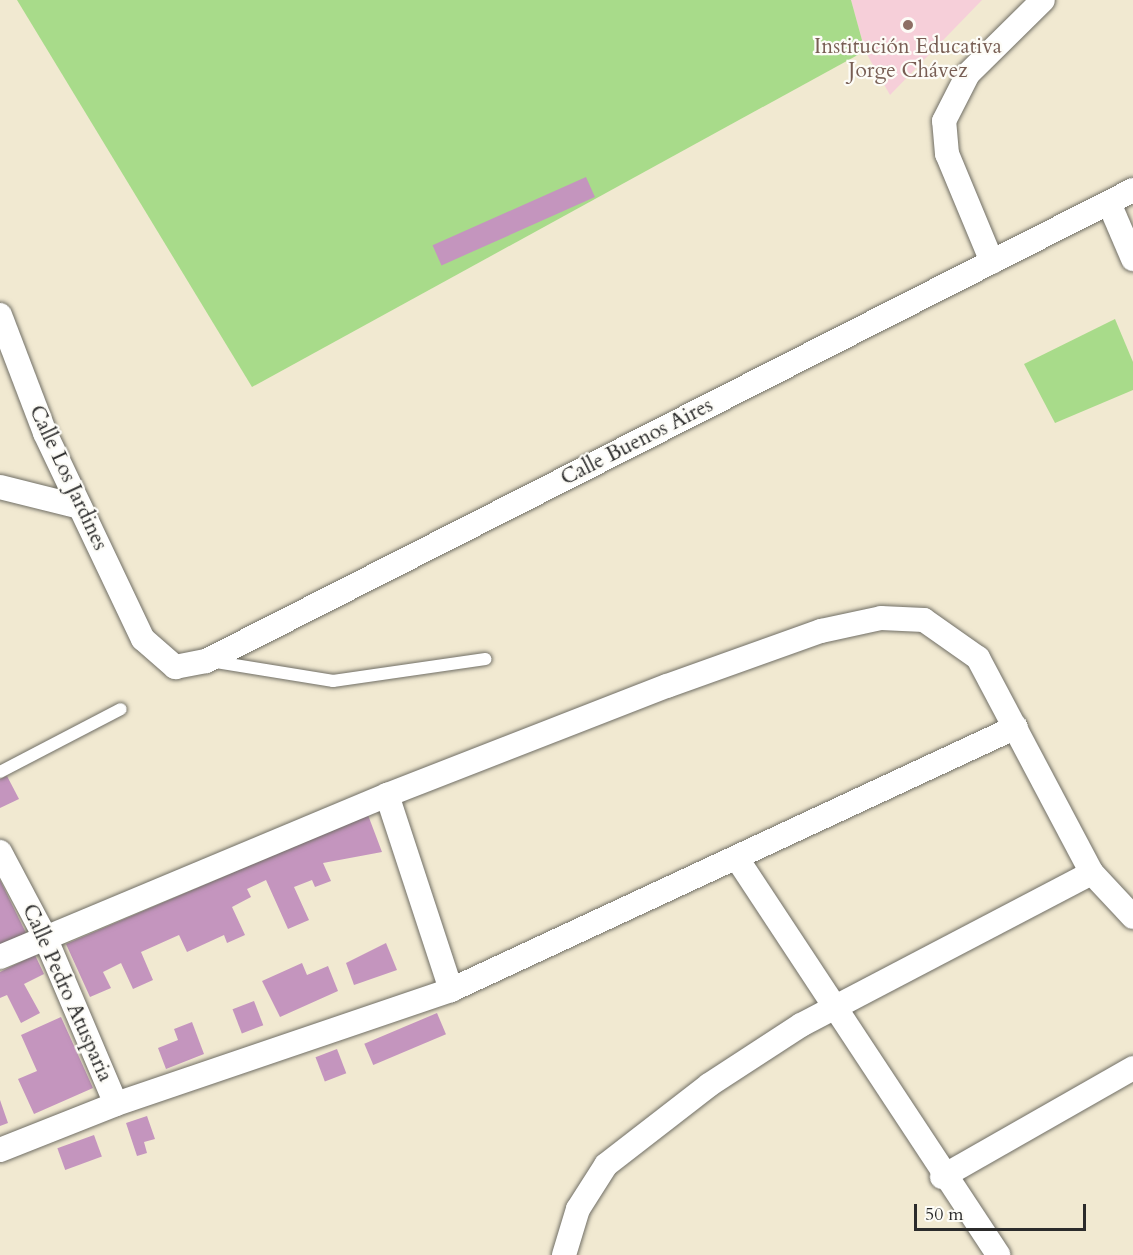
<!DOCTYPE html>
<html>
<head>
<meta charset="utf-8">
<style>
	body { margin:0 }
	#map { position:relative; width:1133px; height:1255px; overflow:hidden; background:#f1e9d1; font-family:Cardo,serif }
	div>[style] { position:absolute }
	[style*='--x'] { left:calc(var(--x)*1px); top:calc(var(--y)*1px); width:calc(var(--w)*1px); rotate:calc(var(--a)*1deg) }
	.built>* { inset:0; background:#f6cfd9 }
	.green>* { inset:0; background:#a8db8a }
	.building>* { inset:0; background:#c495be; transform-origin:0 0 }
	.roads { filter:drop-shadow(0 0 2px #706e65) drop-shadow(0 0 2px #706e65) }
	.service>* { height:12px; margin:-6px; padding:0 6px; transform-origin:6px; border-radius:6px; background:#fff }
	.minor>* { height:24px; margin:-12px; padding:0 12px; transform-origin:12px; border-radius:12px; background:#fff }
	.dots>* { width:16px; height:16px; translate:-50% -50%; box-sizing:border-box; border:3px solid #fdfcf7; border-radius:50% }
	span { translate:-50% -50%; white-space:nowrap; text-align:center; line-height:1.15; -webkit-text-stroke:4.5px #fdfcf7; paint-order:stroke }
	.education-label { font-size:21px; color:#785e54 }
	.street-label { font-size:21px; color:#2b2b2b }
	.scale { position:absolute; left:914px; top:1204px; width:172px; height:27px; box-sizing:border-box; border:3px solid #2b2b2b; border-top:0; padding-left:8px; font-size:18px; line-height:21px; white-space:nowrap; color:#2b2b2b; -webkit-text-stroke:4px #fdfcf7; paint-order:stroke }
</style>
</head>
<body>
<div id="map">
	<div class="built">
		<i style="clip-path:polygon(851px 0,982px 0,890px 95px,865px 51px)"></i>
	</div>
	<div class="green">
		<i style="clip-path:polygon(17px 0,851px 0,865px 51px,252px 387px)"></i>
		<i style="clip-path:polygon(1115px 319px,1133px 362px,1133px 390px,1055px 423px,1024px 364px)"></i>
	</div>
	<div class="building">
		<i style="left:586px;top:177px;width:22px;height:168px;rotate:66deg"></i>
		<i style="clip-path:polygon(7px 776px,19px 799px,0 808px,0 779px)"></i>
		<i style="clip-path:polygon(368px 815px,382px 852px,323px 863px,331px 881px,315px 887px,312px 880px,294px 887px,309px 920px,288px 929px,266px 880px,247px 889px,251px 897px,232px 907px,245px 935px,227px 943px,224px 935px,187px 952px,179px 935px,141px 952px,153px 980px,133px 989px,121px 963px,103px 972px,111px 988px,90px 997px,66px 944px)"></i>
		<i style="clip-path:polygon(0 880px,26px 933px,0 945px)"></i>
		<i style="clip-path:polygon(386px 943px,397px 970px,354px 985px,346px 963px)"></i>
		<i style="clip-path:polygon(35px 955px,44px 974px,24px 984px,40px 1013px,21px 1023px,7px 995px,0 998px,0 972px)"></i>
		<i style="clip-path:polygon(302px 963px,307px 975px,328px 966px,338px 991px,280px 1017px,262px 981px)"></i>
		<i style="left:254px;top:1001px;width:26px;height:23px;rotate:69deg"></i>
		<i style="left:437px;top:1013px;width:23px;height:79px;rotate:67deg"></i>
		<i style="clip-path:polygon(61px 1017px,93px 1088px,34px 1114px,18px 1079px,37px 1071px,21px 1035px)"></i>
		<i style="clip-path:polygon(192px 1022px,204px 1054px,166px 1069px,158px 1048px,178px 1040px,174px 1029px)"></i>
		<i style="left:337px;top:1049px;width:26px;height:23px;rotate:69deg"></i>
		<i style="clip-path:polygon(0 1100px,8px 1123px,0 1126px)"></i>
		<i style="clip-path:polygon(147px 1116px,155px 1139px,144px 1142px,147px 1153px,137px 1156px,126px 1123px)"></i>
		<i style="left:94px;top:1135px;width:23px;height:39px;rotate:70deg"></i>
	</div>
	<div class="roads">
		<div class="service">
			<i style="--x:210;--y:661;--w:125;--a:9.2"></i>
			<i style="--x:333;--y:681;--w:154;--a:-8.2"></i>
			<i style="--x:0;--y:772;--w:136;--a:-27.5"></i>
		</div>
		<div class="minor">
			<i style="--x:1109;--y:203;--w:61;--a:66.8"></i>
			<i style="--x:992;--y:262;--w:117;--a:-112.6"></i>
			<i style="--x:947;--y:154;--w:33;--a:-95"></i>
			<i style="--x:944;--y:121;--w:53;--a:-62.9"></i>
			<i style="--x:968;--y:74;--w:105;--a:-44.6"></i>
			<i style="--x:0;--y:315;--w:126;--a:69.1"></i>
			<i style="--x:45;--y:433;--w:228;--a:64.6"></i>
			<i style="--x:143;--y:639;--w:43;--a:41.2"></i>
			<i style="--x:175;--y:667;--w:32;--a:-11"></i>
			<i style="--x:206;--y:661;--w:1040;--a:-26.93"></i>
			<i style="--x:0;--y:487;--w:82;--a:14"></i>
			<i style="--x:387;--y:795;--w:205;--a:71.8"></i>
			<i style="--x:0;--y:852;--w:96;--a:62.1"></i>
			<i style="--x:45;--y:937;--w:181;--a:67"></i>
			<i style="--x:738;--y:860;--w:473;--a:56.6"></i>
			<i style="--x:0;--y:957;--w:420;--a:-22.7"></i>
			<i style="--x:387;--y:795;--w:300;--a:-21.3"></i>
			<i style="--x:667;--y:686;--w:164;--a:-19.7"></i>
			<i style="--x:821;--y:631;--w:61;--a:-12.2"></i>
			<i style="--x:881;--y:618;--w:43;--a:2.7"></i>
			<i style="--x:924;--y:620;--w:66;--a:35.1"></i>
			<i style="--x:978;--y:658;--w:243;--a:62.1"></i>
			<i style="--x:1092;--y:873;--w:60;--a:47"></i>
			<i style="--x:0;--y:1150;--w:125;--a:-21.6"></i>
			<i style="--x:116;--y:1104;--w:354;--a:-18.8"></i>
			<i style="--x:451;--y:990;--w:623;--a:-24.96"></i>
			<i style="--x:942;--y:1177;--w:220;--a:-29.7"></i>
			<i style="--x:564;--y:1255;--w:48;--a:-73.1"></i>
			<i style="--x:578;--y:1209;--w:52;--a:-57.5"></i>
			<i style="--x:606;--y:1165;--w:130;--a:-37.8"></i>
			<i style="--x:709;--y:1085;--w:110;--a:-33.1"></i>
			<i style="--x:801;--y:1025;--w:328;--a:-27.6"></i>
		</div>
	</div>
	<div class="dots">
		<i style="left:908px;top:25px;background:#8d6e63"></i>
	</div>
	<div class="education-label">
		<span style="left:908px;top:59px">Institución Educativa<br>Jorge Chávez</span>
	</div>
	<div class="street-label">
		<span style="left:637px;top:442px;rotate:-27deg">Calle Buenos Aires</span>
		<span style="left:68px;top:478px;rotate:65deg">Calle Los Jardines</span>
		<span style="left:67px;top:993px;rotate:66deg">Calle Pedro Atusparia</span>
	</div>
	<div class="scale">50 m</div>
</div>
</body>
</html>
